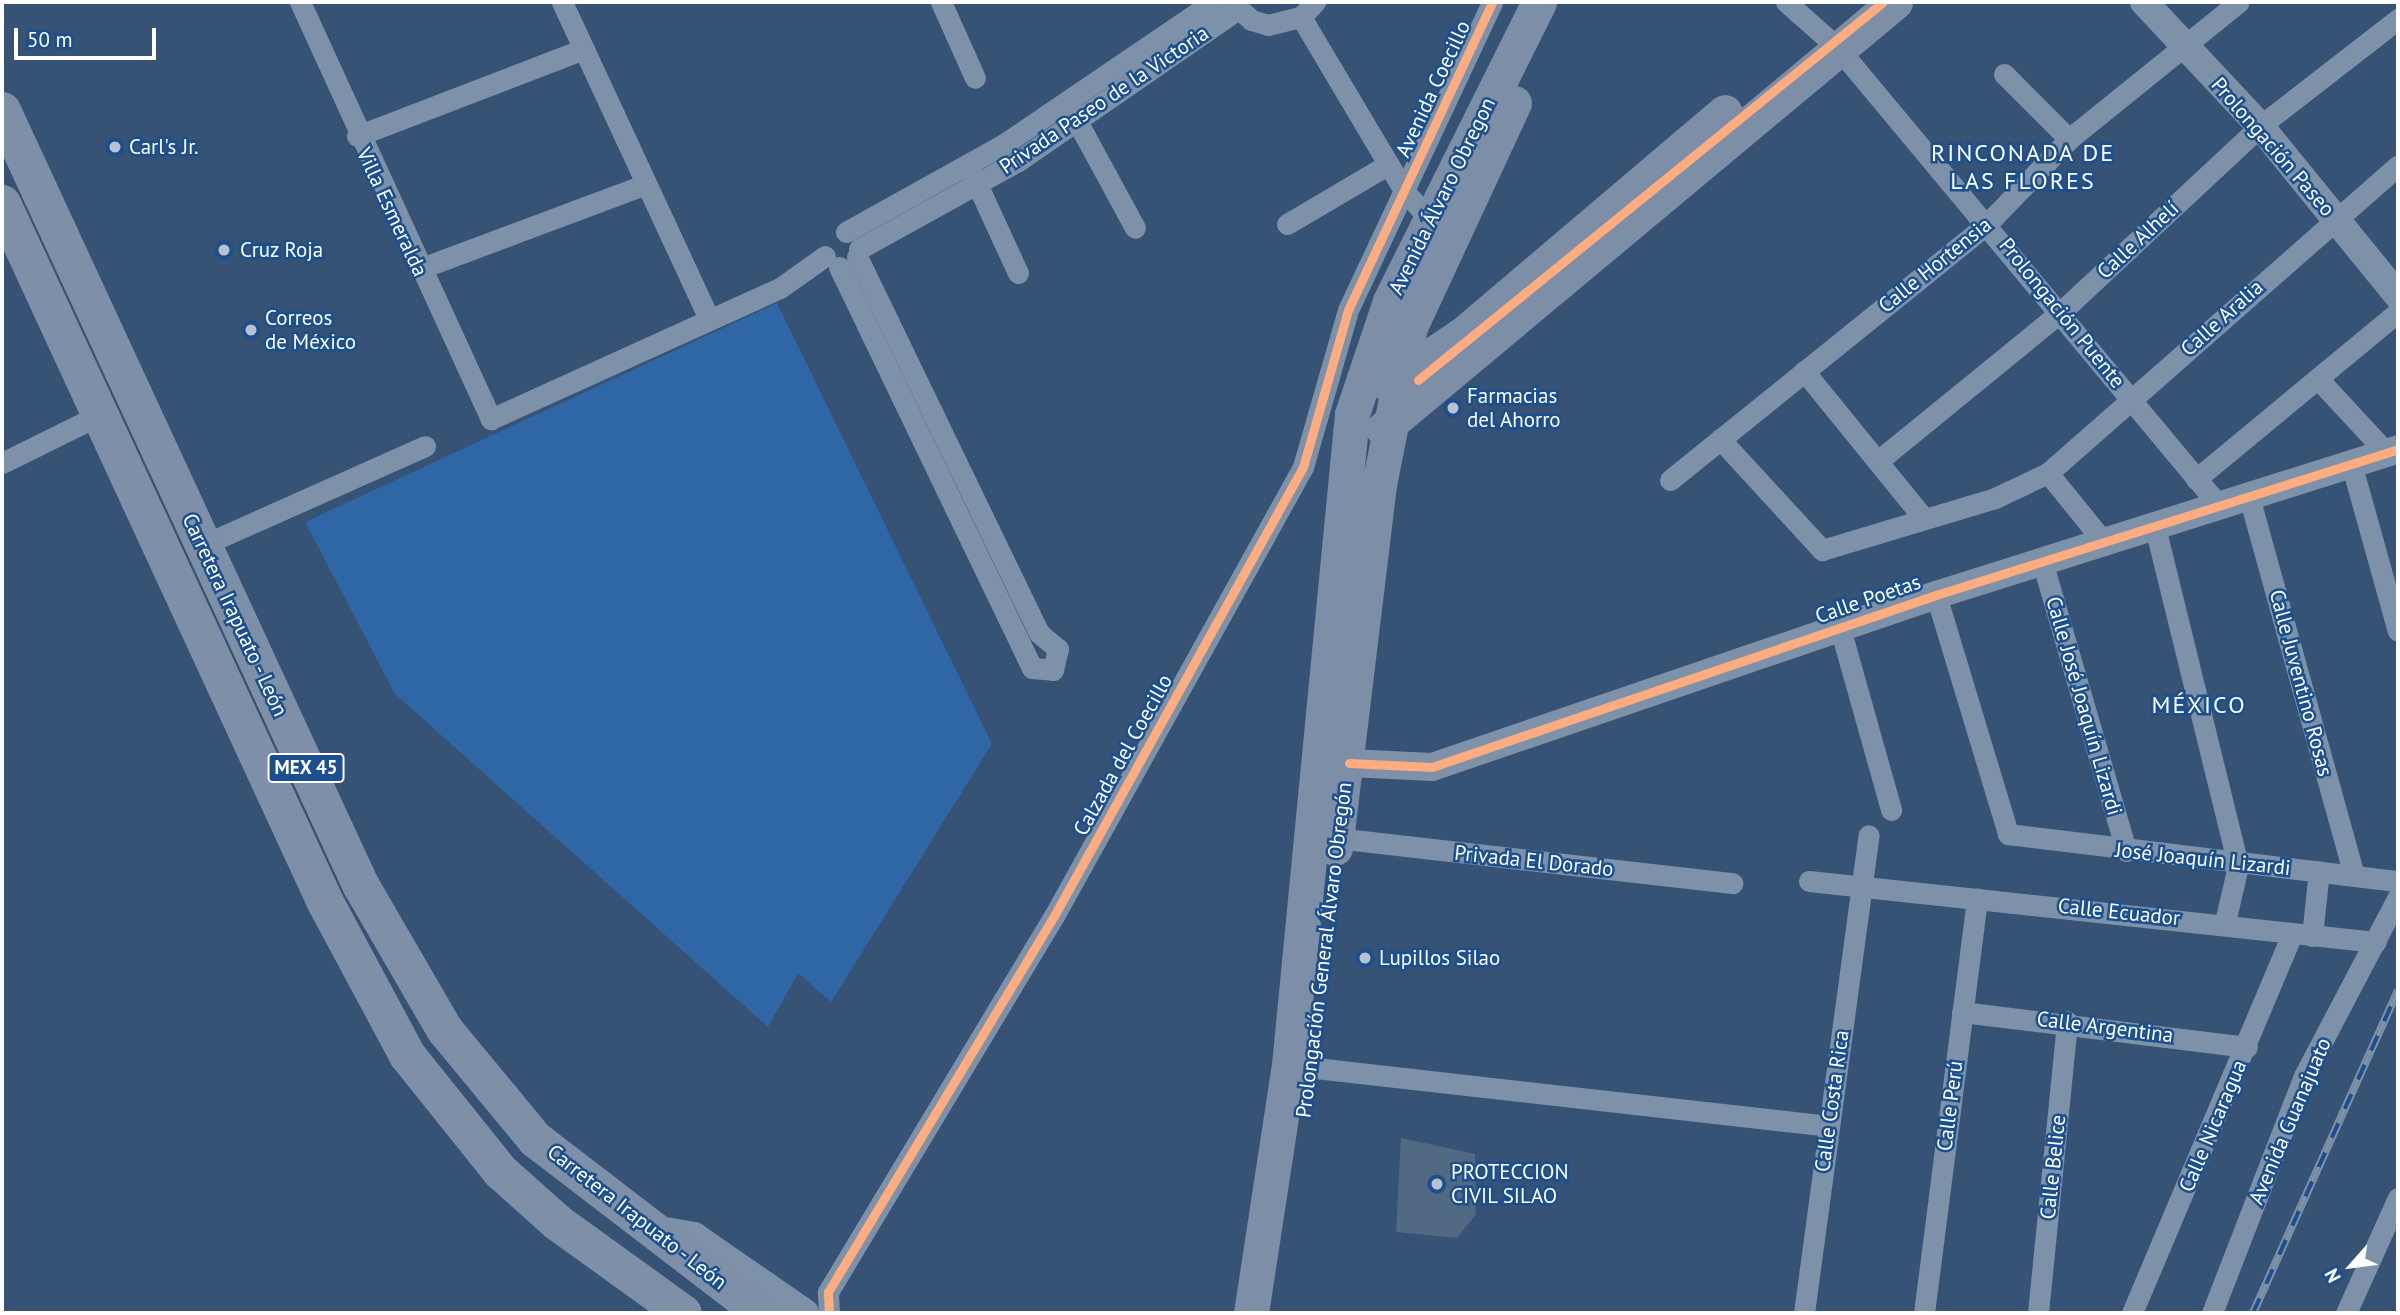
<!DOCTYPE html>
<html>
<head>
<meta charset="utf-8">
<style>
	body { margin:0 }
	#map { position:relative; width:2400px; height:1315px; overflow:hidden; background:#365274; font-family:"PT Sans",sans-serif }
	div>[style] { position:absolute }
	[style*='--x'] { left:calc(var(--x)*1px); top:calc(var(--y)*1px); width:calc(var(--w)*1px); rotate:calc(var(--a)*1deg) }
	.green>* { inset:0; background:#2f66a5 }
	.building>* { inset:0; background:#526984 }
	.minor>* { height:21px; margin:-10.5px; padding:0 10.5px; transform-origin:10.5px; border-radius:10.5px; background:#7d92a8 }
	.tertiary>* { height:28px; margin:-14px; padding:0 14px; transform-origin:14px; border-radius:14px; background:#7d92a8 }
	.primary>* { height:35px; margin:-17.5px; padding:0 17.5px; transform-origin:17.5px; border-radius:17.5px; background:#7d8ea7 }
	.trunk>* { height:37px; margin:-18.5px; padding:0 18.5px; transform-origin:18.5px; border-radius:18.5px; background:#7e90a7 }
	.rail>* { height:8px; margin-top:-4px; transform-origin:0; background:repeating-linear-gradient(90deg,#1b4f8f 0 16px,#7e92a7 0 32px); box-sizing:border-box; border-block:2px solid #7e92a7 }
	.cycleway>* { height:9px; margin:-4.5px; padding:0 4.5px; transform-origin:4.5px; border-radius:4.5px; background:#ffac80 }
	.dots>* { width:19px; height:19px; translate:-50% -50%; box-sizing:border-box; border:4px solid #1b4f8f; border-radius:50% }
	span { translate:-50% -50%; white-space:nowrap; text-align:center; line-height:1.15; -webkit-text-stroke:5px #1b4f8f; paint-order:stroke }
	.shield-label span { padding:2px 5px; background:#1b4f8f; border:2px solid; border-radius:5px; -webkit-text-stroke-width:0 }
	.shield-label { font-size:19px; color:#fff; font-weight:700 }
	.street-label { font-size:21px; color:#fff }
	.poi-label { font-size:21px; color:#fff }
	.left { translate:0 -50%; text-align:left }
	.quarter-label { font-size:24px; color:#fff; letter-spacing:2px }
	.frame { position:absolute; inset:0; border:4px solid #fff; pointer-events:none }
	.north { position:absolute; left:2316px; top:1231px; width:70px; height:70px; -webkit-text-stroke:5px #1b4f8f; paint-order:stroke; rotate:242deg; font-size:19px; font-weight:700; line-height:28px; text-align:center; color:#fff }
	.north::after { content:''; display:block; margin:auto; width:24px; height:32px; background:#fff; clip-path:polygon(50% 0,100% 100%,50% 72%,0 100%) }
	.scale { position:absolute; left:14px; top:28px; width:142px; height:32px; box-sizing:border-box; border:4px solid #fff; border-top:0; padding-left:9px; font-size:21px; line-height:24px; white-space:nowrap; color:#fff; -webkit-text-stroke:5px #1b4f8f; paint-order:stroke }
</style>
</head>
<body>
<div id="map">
	<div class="green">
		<i style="clip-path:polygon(777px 303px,992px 744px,831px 1002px,798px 973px,768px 1027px,395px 694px,305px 522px)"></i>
	</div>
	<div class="building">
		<i style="clip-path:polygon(1401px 1138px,1475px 1154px,1476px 1214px,1457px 1238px,1396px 1232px)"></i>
	</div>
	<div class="minor">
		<i style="--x:300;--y:2;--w:459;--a:65.4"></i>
		<i style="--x:491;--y:419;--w:317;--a:-24.4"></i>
		<i style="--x:780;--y:288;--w:55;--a:-35.4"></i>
		<i style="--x:562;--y:2;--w:349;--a:65.1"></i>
		<i style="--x:941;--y:2;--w:83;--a:65.9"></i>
		<i style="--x:1232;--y:2;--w:26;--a:43"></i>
		<i style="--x:1251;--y:20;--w:18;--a:16"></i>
		<i style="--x:1268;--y:25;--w:34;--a:-14"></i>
		<i style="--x:1301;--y:17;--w:21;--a:-47"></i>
		<i style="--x:1786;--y:2;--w:69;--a:41.5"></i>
		<i style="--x:1838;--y:48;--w:592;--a:50.21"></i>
		<i style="--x:1301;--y:17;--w:204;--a:59.3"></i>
		<i style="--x:1405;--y:192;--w:46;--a:47.6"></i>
		<i style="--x:2004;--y:74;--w:92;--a:45"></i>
		<i style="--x:1071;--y:110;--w:134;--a:61.5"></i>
		<i style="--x:357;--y:136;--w:243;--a:-21"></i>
		<i style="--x:972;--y:173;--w:110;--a:65.3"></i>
		<i style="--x:1287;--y:224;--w:118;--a:-30.5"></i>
		<i style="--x:846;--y:232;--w:181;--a:-29.1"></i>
		<i style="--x:1004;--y:144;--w:253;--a:-34.2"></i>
		<i style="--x:859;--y:249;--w:182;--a:-29"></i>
		<i style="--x:1018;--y:161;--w:266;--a:-34.6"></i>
		<i style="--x:839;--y:267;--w:445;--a:64.3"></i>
		<i style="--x:1032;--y:668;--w:21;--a:5"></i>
		<i style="--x:1053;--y:670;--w:22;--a:-77"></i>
		<i style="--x:1058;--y:649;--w:25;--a:-140"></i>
		<i style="--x:1039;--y:633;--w:418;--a:-115.8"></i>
		<i style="--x:419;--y:269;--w:242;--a:-20.5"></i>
		<i style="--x:1804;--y:371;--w:187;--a:50.9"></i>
		<i style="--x:2320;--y:381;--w:97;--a:47.1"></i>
		<i style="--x:1720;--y:439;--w:151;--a:47.4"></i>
		<i style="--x:1822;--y:550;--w:181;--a:-16.7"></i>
		<i style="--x:1995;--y:498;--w:59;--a:-25.3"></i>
		<i style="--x:2048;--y:473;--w:466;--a:-41.3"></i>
		<i style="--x:1878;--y:461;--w:239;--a:-39.2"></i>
		<i style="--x:2063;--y:310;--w:270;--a:-43"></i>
		<i style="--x:2260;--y:126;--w:175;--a:-37.8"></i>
		<i style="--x:2;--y:463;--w:106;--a:-26.3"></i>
		<i style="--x:2351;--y:463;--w:174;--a:74.4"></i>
		<i style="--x:2048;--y:473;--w:87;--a:51"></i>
		<i style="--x:2196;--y:479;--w:262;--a:-39.6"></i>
		<i style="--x:1670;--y:480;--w:409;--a:-38.9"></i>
		<i style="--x:1988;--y:223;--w:117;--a:-46"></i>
		<i style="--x:2069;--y:139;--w:218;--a:-38.9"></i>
		<i style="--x:2248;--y:493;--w:393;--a:74.5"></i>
		<i style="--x:2154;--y:523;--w:353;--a:76.2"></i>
		<i style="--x:2238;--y:866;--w:57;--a:103.1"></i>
		<i style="--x:203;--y:545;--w:243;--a:-24"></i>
		<i style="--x:2042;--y:561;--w:302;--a:73.8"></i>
		<i style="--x:1936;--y:595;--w:250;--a:73.2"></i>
		<i style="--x:2008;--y:834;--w:393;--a:6.9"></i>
		<i style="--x:1840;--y:628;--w:189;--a:74.3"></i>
		<i style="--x:1336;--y:838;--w:399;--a:6.5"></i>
		<i style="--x:1809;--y:881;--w:570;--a:6.14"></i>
		<i style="--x:2312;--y:936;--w:65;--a:-83.9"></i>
		<i style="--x:1962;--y:1012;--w:287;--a:7"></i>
		<i style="--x:1289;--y:1065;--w:543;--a:6.44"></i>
		<i style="--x:829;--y:1313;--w:21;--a:-93"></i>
		<i style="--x:828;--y:1292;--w:439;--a:-59"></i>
		<i style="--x:1054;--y:916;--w:513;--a:-60.99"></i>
		<i style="--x:1303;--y:467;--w:163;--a:-74"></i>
		<i style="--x:1348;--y:310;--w:340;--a:-64.9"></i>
		<i style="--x:1804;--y:1313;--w:482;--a:-82.3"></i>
		<i style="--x:1924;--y:1313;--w:418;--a:-82.7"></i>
		<i style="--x:2038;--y:1313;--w:293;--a:-84.3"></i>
		<i style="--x:2132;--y:1313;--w:409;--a:-67.1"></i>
		<i style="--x:2212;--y:1313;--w:254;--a:-68.8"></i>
		<i style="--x:2304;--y:1076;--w:202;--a:-62.3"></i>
		<i style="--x:2346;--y:1313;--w:126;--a:-65.7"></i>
	</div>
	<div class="tertiary">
		<i style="--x:2144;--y:2;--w:170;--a:46.9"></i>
		<i style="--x:2260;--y:126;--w:219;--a:50.9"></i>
		<i style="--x:1349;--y:763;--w:83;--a:2.8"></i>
		<i style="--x:1432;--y:767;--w:533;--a:-18.84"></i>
		<i style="--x:1936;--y:595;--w:485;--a:-17.5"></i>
		<i style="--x:654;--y:1229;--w:41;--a:9.9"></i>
		<i style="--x:694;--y:1236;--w:135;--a:34.7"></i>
	</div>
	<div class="primary">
		<i style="--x:1388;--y:384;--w:90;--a:-33.7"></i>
		<i style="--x:1463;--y:334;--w:343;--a:-40.3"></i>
		<i style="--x:1383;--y:429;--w:667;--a:-39.83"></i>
		<i style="--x:1335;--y:848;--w:366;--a:-83.1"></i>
		<i style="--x:1379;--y:485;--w:161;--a:-78.9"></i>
		<i style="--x:1410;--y:327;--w:247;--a:-65.1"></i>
		<i style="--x:1251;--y:1313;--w:251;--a:-81.3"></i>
		<i style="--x:1289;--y:1065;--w:654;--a:-84.47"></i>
		<i style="--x:1352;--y:414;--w:119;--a:-71.4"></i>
		<i style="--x:1390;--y:301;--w:334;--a:-63.5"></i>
	</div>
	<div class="trunk">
		<i style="--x:2;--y:110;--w:853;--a:65.18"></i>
		<i style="--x:360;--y:884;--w:168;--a:59.9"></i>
		<i style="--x:444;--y:1029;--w:143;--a:50.4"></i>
		<i style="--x:535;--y:1139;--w:286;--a:37.5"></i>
		<i style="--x:2;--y:203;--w:770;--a:65.2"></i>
		<i style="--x:325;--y:902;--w:174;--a:61.8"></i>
		<i style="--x:407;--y:1055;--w:149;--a:51.3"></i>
		<i style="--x:500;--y:1171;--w:76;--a:41.8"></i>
		<i style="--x:557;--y:1222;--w:155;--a:35.8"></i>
	</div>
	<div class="rail">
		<i style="--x:2253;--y:1313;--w:354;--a:-65.8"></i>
	</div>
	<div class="cycleway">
		<i style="--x:1418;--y:380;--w:599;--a:-39.11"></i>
		<i style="--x:1349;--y:763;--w:83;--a:2.8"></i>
		<i style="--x:1432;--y:767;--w:533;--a:-18.84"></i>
		<i style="--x:1936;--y:595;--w:485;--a:-17.5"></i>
		<i style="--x:829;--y:1313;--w:21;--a:-93"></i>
		<i style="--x:828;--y:1292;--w:439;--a:-59"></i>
		<i style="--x:1054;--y:916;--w:513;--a:-60.99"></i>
		<i style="--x:1303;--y:467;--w:163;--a:-74"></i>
		<i style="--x:1348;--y:310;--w:340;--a:-64.9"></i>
	</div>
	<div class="dots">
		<i style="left:115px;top:147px;background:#b9c2ce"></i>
		<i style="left:224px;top:250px;background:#b9c2ce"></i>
		<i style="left:251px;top:330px;background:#b9c2ce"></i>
		<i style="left:1453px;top:408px;background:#b9c2ce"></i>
		<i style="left:1365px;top:958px;background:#b9c2ce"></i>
		<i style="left:1437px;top:1184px;background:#b9c2ce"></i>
	</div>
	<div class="shield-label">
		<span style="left:306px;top:768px">MEX 45</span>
	</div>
	<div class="street-label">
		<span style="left:1433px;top:89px;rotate:-65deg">Avenida Coecillo</span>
		<span style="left:1104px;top:100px;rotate:-34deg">Privada Paseo de la Victoria</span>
		<span style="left:2273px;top:147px;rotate:49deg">Prolongación Paseo</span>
		<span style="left:1442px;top:196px;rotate:-64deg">Avenida Álvaro Obregon</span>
		<span style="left:392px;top:212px;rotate:65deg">Villa Esmeralda</span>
		<span style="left:2138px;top:240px;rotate:-43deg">Calle Alhelí</span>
		<span style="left:1935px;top:265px;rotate:-39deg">Calle Hortensia</span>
		<span style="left:2062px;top:313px;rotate:51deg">Prolongación Puente</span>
		<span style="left:2222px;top:318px;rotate:-42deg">Calle Aralia</span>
		<span style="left:1868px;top:599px;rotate:-19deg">Calle Poetas</span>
		<span style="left:235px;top:615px;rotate:65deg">Carretera Irapuato - León</span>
		<span style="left:2301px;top:683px;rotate:75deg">Calle Juventino Rosas</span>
		<span style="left:2084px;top:706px;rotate:74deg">Calle José Joaquín Lizardi</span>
		<span style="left:1123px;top:755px;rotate:-61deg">Calzada del Coecillo</span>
		<span style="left:2203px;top:859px;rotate:6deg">José Joaquín Lizardi</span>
		<span style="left:1534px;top:861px;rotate:6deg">Privada El Dorado</span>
		<span style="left:2119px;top:912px;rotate:6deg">Calle Ecuador</span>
		<span style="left:1324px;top:950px;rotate:-83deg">Prolongación General Álvaro Obregón</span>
		<span style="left:2105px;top:1027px;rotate:7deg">Calle Argentina</span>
		<span style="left:1832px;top:1101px;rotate:-82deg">Calle Costa Rica</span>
		<span style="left:1950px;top:1106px;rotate:-83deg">Calle Perú</span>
		<span style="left:2290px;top:1121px;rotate:-67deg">Avenida Guanajuato</span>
		<span style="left:2213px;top:1126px;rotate:-67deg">Calle Nicaragua</span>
		<span style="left:2053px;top:1167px;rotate:-84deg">Calle Belice</span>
		<span style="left:637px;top:1217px;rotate:38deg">Carretera Irapuato - León</span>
	</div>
	<div class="poi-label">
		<span class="left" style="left:129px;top:147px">Carl's Jr.</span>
		<span class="left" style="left:240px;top:250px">Cruz Roja</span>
		<span class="left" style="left:265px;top:330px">Correos<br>de México</span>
		<span class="left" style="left:1467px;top:408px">Farmacias<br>del Ahorro</span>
		<span class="left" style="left:1379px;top:958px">Lupillos Silao</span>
		<span class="left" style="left:1451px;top:1184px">PROTECCION<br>CIVIL SILAO</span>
	</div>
	<div class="quarter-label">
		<span style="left:2023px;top:167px">RINCONADA DE<br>LAS FLORES</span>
		<span style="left:2199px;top:705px">MÉXICO</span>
	</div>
	<div class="frame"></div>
	<div class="north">N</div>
	<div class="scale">50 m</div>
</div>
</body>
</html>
